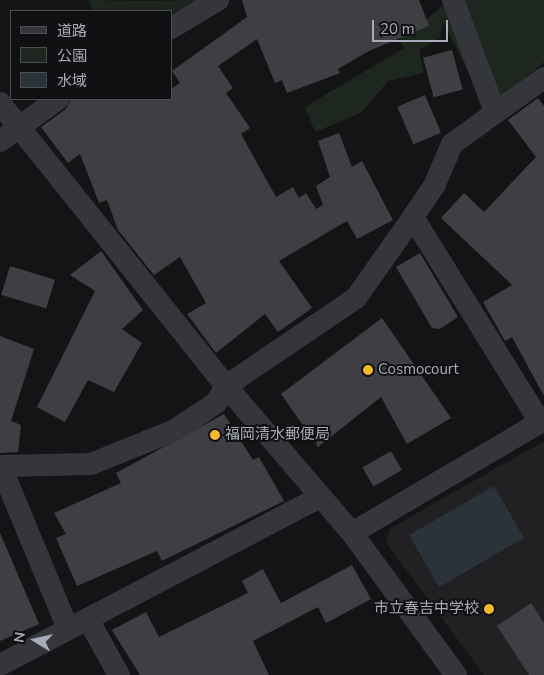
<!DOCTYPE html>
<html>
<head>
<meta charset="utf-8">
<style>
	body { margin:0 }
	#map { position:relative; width:544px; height:675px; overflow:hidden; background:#141416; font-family:"Nunito Sans","Noto Sans JP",sans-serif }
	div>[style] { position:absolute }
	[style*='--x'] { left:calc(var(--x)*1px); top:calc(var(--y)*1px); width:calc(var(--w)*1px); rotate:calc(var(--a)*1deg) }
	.built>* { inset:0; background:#212023 }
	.green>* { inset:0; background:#1e2620 }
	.water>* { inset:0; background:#2a333a; transform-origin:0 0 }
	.building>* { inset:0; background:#3f3f43; transform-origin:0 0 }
	.street>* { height:22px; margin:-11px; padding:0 11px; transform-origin:11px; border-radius:11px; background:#35363b }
	.dots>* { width:14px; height:14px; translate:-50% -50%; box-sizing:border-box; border:2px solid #100f11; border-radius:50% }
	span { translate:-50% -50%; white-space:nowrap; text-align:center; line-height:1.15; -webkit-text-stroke:4px #100f11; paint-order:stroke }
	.poi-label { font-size:15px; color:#a6abb7 }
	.left { translate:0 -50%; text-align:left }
	.right { translate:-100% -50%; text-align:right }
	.legend { position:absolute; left:10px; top:10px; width:162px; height:90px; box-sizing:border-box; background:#100f11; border:1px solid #4c4d53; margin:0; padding:6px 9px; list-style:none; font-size:15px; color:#a6abb7 }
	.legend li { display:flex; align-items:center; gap:10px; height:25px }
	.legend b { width:25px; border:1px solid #4c4d53 }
	.north { position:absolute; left:10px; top:615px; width:50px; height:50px; -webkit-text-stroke:4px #100f11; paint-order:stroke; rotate:280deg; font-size:14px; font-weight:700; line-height:20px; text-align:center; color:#a6abb7 }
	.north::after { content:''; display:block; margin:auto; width:18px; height:22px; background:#a6abb7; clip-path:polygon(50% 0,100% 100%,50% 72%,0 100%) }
	.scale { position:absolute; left:372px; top:20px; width:76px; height:22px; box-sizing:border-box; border:2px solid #a6abb7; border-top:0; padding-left:6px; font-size:15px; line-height:18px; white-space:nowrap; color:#a6abb7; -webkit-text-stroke:4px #100f11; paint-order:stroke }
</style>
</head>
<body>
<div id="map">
	<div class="built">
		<i style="clip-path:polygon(544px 441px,544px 675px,484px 675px,386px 543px,389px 529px)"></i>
	</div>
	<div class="green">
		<i style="clip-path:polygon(88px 0,147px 1px,197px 0,171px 14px,94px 11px)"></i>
		<i style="clip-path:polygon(450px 0,544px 0,544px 62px,492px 105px,469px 74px,443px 22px,440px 38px,419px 50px,424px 73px,388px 81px,361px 113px,315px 132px,305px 107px,404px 48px,394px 26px,414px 29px)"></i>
	</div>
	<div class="water">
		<i style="left:494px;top:486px;width:60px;height:98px;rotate:60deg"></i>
	</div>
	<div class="building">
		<i style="clip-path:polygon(242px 0,419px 0,429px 26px,369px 51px,338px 69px,340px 73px,287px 93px,282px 80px,275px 83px,257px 39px,218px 66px,233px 88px,226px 93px,250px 128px,241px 134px,276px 197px,293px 187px,299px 198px,306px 193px,316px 209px,323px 205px,316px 186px,330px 177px,318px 141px,339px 133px,352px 167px,362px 161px,393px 220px,357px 239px,347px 221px,279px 261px,312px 308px,278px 332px,265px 314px,216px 353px,187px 314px,206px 303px,180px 257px,154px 275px,118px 230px,107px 200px,99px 203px,80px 154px,68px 163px,41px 127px,66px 109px,71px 99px,171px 99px,171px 89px,180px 83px,172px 71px,247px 17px)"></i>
		<i style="left:452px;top:50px;width:41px;height:30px;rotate:75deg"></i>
		<i style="left:425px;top:95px;width:41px;height:30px;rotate:67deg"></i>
		<i style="clip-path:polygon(538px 98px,544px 106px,544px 396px,512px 337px,505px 341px,483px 302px,512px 285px,441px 218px,464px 193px,484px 212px,536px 157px,508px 120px)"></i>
		<i style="clip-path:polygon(101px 251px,143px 310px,122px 329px,142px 343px,114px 392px,88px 380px,65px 422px,37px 407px,95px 291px,70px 275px)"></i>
		<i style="clip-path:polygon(420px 253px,458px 317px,440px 329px,432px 328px,396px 267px)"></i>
		<i style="left:10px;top:266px;width:47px;height:30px;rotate:17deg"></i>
		<i style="clip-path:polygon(382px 318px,451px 418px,407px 444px,381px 397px,318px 447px,281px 394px)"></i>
		<i style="clip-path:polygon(0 336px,34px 349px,11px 421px,21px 425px,18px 452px,0 453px)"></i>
		<i style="clip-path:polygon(224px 414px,253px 460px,259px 457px,284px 501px,162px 561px,157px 551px,77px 586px,56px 538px,66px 534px,54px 513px,121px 483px,116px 473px)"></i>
		<i style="left:391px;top:451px;width:22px;height:33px;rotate:60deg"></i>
		<i style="clip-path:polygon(0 533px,39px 624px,0 641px)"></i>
		<i style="clip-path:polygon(352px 565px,371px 599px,326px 623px,318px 607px,253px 641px,269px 675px,140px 675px,112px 630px,146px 612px,159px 637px,248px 593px,242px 581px,263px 569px,281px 603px)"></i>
		<i style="clip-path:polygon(531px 603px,544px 623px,544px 675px,529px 675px,497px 626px)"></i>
	</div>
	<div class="street">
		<i style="--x:453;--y:0;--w:120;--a:69.4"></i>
		<i style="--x:171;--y:28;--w:55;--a:-30.8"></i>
		<i style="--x:0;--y:103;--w:362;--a:51.4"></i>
		<i style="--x:226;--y:386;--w:194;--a:49.4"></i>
		<i style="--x:352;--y:533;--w:176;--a:53.8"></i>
		<i style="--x:0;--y:141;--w:72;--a:-35.9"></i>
		<i style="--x:540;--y:422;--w:241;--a:-121.8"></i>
		<i style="--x:413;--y:217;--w:40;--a:-56"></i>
		<i style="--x:435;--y:184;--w:43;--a:-67"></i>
		<i style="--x:452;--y:144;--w:113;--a:-35.7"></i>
		<i style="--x:0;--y:466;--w:91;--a:-1.3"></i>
		<i style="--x:91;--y:464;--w:91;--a:-22"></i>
		<i style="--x:175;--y:430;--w:49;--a:-33.4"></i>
		<i style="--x:216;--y:403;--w:20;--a:-60"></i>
		<i style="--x:226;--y:386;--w:157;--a:-34.1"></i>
		<i style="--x:356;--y:298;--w:99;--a:-54.9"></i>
		<i style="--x:1;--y:467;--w:175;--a:67.5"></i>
		<i style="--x:352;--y:533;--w:223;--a:-30.5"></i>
		<i style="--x:88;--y:619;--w:64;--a:61"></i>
		<i style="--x:0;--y:665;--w:359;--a:-27.7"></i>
	</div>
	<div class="dots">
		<i style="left:368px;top:370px;background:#f5b92e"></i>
		<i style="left:215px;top:435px;background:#f5b92e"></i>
		<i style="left:489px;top:609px;background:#f5b92e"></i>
	</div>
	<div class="poi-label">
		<span class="left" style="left:378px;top:370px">Cosmocourt</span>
		<span class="left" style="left:225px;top:435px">福岡清水郵便局</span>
		<span class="right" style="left:479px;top:609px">市立春吉中学校</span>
	</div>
	<ul class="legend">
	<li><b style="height:6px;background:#35363b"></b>道路</li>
	<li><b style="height:14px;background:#1e2620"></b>公園</li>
	<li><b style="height:14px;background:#2a333a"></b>水域</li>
	</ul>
	<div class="north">N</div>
	<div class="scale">20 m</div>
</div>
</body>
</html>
